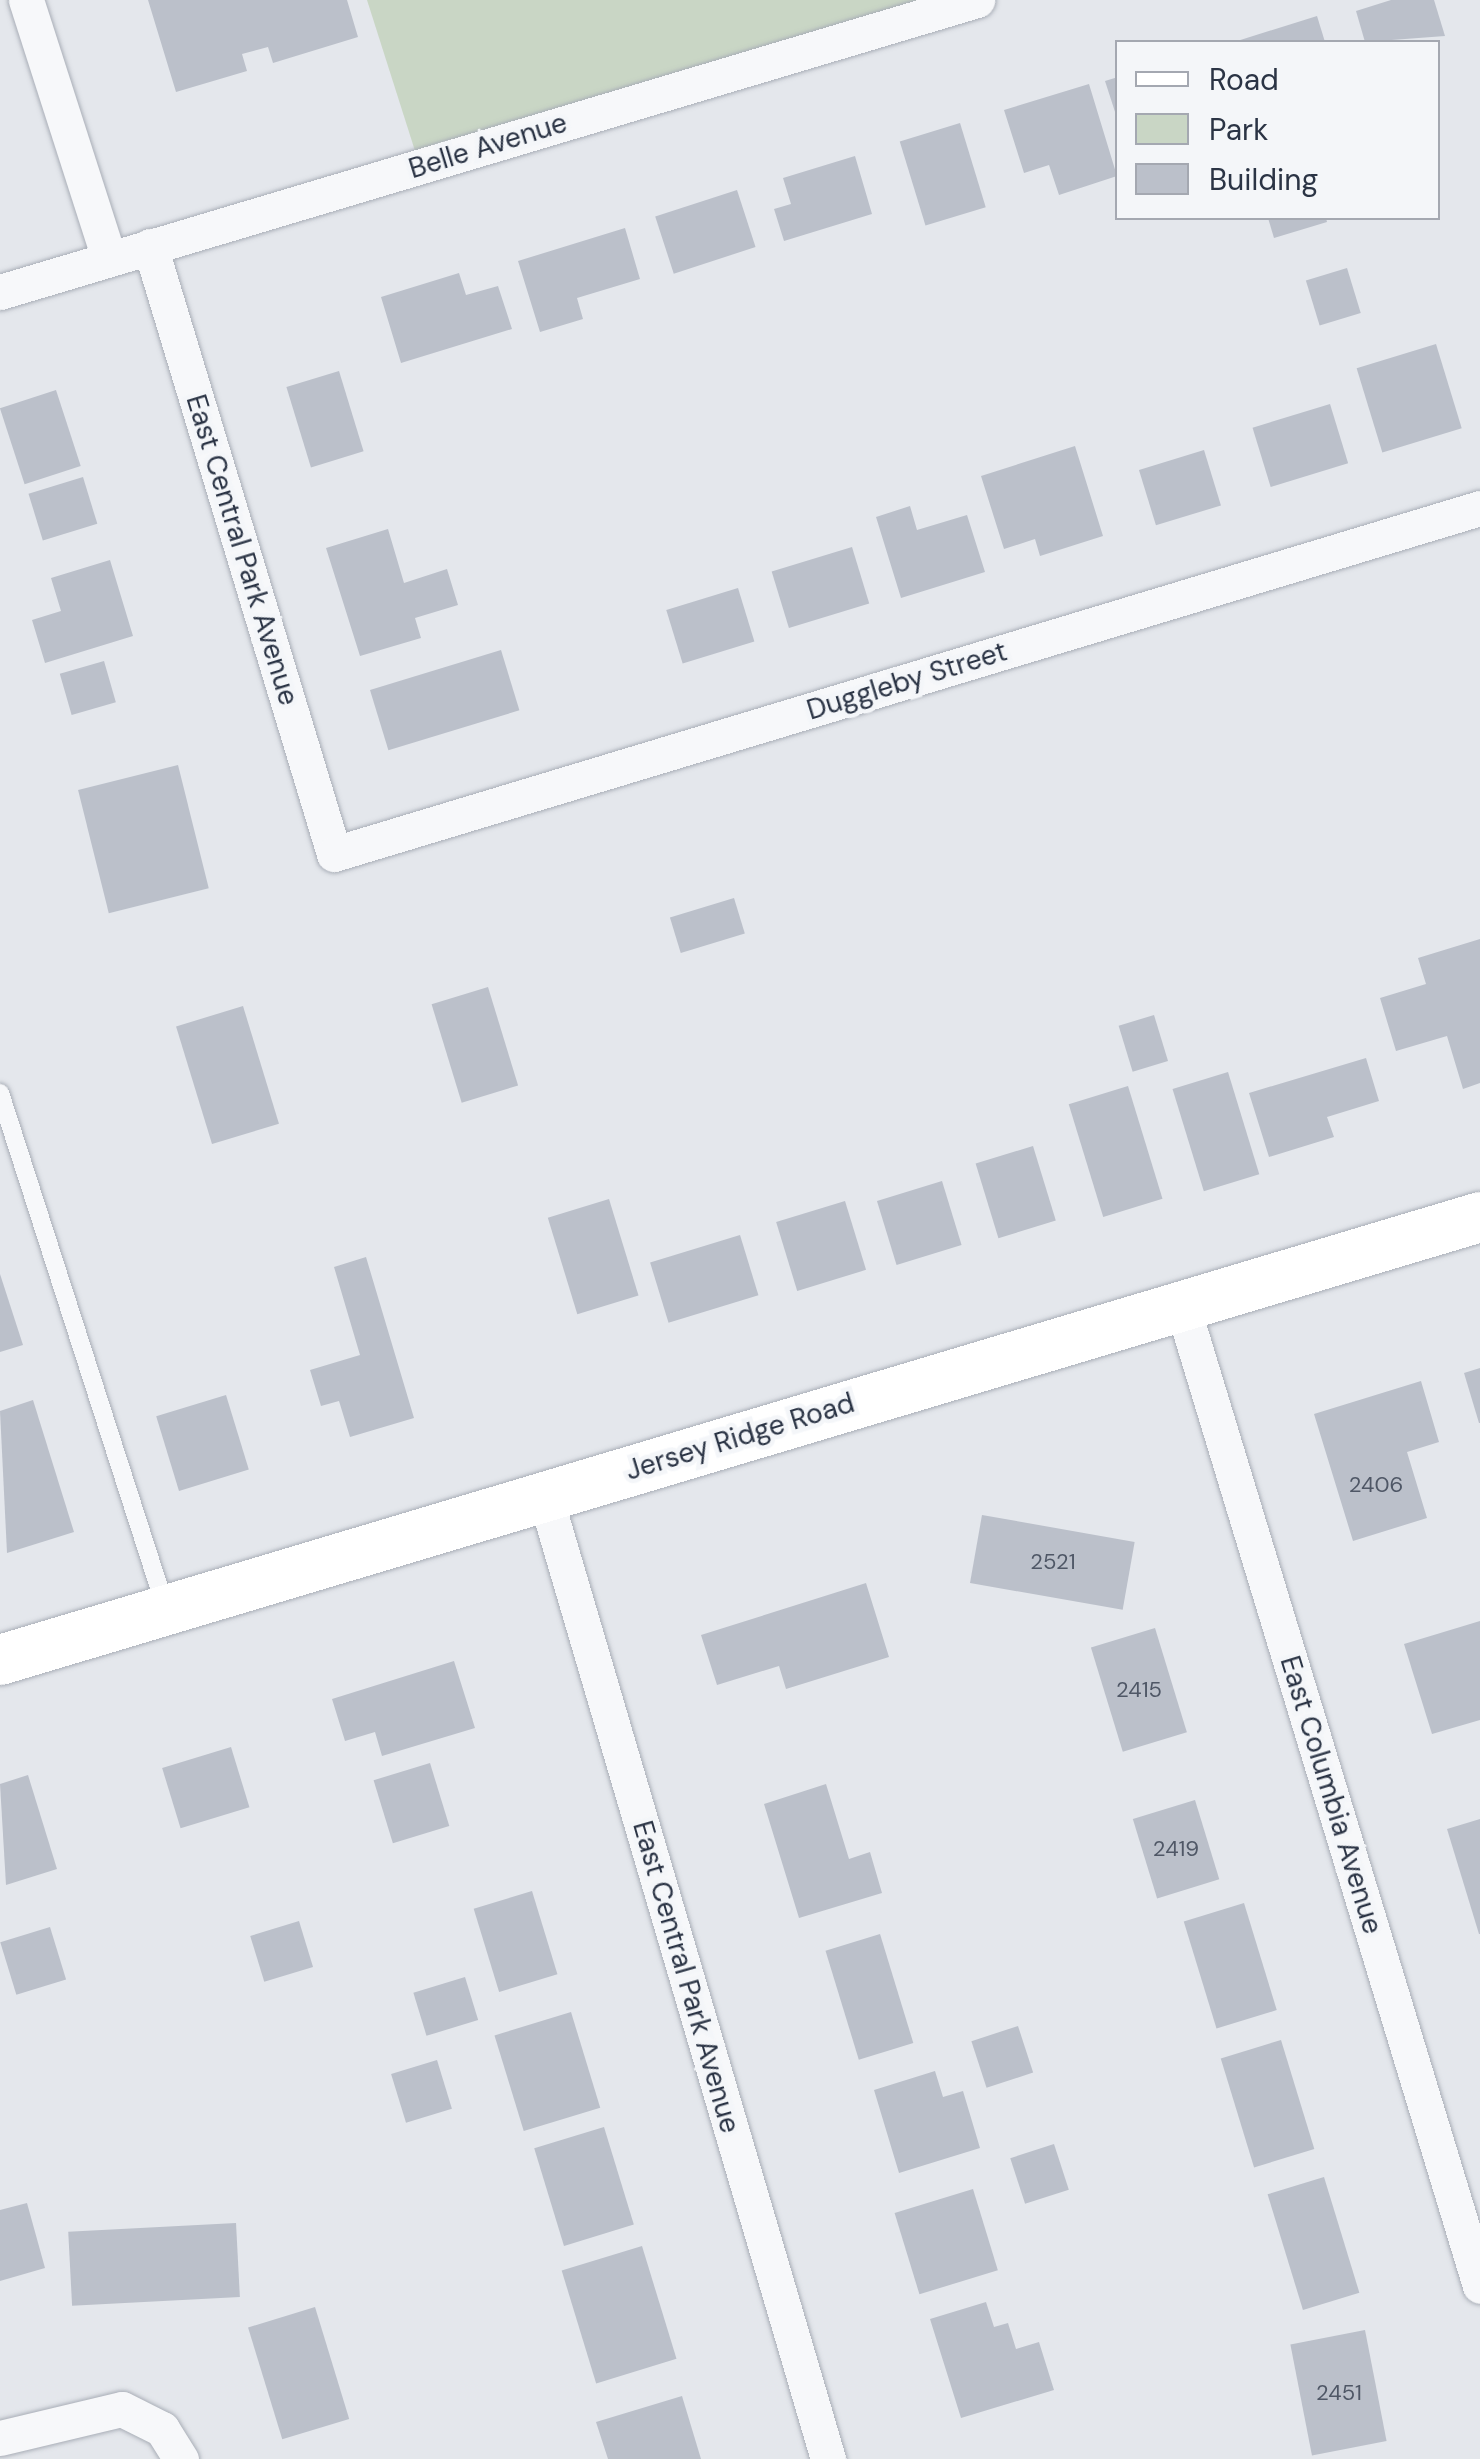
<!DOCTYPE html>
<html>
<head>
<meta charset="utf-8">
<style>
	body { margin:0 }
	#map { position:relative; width:1480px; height:2459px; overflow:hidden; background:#e4e7ec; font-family:"DM Sans",sans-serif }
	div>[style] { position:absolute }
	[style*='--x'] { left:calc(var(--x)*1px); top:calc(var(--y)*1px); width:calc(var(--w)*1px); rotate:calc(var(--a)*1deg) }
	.green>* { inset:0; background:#c9d6c5 }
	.building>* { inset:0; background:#bbc0ca; transform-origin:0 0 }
	.roads { filter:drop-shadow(0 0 2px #a9aeb7) drop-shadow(0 0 2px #a9aeb7) }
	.lane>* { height:18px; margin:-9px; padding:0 9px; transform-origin:9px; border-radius:9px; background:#f7f8fa }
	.street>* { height:35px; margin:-17.5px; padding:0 17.5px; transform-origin:17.5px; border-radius:17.5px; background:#f7f8fa }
	.secondary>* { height:50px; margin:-25px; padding:0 25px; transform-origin:25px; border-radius:25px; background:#fff }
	span { translate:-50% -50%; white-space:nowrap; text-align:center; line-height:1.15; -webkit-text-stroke:9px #f4f6f9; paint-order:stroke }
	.number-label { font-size:22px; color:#4f5766 }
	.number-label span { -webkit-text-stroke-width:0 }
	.street-label { font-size:28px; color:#2b3445 }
	.legend { position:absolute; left:1115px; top:40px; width:325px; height:180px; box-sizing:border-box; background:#f4f6f9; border:2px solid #a4a8b1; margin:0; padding:12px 18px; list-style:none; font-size:30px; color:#2b3445 }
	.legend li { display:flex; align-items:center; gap:20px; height:50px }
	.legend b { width:50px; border:2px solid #a4a8b1 }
</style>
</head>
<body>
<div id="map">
	<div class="green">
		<i style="clip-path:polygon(367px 0,930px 0,416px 154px)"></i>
	</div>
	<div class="building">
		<i style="clip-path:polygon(148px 0,347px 0,358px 37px,273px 63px,268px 47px,242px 54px,247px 71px,176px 92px)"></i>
		<i style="clip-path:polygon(1391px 0,1434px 0,1445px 36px,1365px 42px,1356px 11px)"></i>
		<i style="clip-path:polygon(1317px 16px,1325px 42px,1234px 42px)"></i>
		<i style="clip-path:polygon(1118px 77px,1118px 118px,1117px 118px,1105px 81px)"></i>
		<i style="clip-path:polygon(1089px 84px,1117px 176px,1059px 195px,1049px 165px,1024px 173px,1004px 110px)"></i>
		<i style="left:960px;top:123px;width:88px;height:63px;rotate:73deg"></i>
		<i style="clip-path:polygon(855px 156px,872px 214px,784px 241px,774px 209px,791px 204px,783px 178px)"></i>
		<i style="left:737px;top:190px;width:60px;height:86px;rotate:72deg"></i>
		<i style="clip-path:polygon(1268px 218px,1326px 218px,1327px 222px,1274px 238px)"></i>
		<i style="clip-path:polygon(625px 228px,640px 279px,577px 298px,583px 319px,540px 332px,518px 261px)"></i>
		<i style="left:1347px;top:268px;width:47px;height:43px;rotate:73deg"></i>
		<i style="clip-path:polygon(459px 273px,466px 295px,498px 286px,512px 329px,401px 363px,381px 297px)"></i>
		<i style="left:1436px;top:344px;width:88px;height:83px;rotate:73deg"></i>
		<i style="left:339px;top:371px;width:84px;height:55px;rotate:73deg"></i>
		<i style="left:56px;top:390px;width:80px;height:59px;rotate:72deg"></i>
		<i style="left:1330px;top:404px;width:62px;height:81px;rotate:73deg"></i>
		<i style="clip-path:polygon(1075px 446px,1103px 536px,1040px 556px,1035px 539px,1004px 549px,981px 476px)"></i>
		<i style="left:1204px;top:450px;width:58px;height:68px;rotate:73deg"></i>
		<i style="left:83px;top:477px;width:49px;height:57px;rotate:73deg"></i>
		<i style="clip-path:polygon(910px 506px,917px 530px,967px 515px,985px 572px,901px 598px,876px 517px)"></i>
		<i style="clip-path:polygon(388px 529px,404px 583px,447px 569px,458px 605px,415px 618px,421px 638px,360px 656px,326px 548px)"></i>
		<i style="left:852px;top:547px;width:59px;height:84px;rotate:73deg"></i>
		<i style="clip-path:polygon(110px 560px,133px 636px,45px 663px,32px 620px,61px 611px,51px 578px)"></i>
		<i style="left:738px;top:588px;width:56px;height:75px;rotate:73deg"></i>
		<i style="left:501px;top:650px;width:63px;height:137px;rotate:73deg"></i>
		<i style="left:104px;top:661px;width:43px;height:46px;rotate:74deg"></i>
		<i style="left:178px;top:765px;width:127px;height:103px;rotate:76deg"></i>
		<i style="left:734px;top:898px;width:37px;height:67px;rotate:73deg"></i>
		<i style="clip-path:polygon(1480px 939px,1480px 1083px,1463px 1089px,1447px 1036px,1396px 1051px,1380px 998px,1426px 984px,1418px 958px)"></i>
		<i style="left:488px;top:987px;width:103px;height:59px;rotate:73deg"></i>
		<i style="left:243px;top:1006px;width:123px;height:70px;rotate:73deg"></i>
		<i style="left:1154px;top:1015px;width:48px;height:37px;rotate:73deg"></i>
		<i style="clip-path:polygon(1366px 1058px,1379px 1101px,1327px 1117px,1334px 1137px,1269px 1157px,1249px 1093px)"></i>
		<i style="left:1228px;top:1072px;width:107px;height:58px;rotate:73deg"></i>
		<i style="left:1128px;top:1086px;width:118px;height:62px;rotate:73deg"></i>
		<i style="left:1033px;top:1146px;width:78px;height:60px;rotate:73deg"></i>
		<i style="left:942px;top:1181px;width:67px;height:68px;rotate:73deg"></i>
		<i style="left:609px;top:1199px;width:101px;height:64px;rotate:73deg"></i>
		<i style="left:845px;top:1201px;width:72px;height:72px;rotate:73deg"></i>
		<i style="left:740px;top:1235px;width:63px;height:94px;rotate:73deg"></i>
		<i style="clip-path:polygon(366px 1257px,414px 1418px,350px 1437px,339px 1401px,321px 1406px,310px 1370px,360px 1355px,334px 1267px)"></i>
		<i style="clip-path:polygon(0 1274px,23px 1345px,0 1352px)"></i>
		<i style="clip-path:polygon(1480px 1368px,1480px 1423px,1479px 1423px,1464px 1373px)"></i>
		<i style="clip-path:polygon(1421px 1381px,1439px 1442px,1407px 1452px,1427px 1518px,1353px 1541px,1314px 1414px)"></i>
		<i style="left:226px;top:1395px;width:78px;height:73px;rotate:73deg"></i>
		<i style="clip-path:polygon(33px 1400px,74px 1532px,7px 1553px,0 1411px)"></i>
		<i style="left:982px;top:1515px;width:155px;height:69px;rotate:10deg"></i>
		<i style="clip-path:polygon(866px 1583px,889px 1657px,786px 1689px,779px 1666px,717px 1685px,701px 1635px)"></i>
		<i style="clip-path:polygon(1480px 1621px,1480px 1720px,1432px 1734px,1404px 1644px)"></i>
		<i style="left:1155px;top:1628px;width:109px;height:67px;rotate:73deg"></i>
		<i style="clip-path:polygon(454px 1661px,475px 1728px,382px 1756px,375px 1732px,345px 1741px,332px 1699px)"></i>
		<i style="left:231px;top:1747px;width:63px;height:72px;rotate:73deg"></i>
		<i style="left:430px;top:1763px;width:66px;height:59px;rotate:73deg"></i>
		<i style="clip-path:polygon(28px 1775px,57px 1869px,6px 1885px,0 1784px)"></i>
		<i style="clip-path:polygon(826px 1784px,849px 1859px,870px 1852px,882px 1893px,799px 1918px,764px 1804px)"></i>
		<i style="left:1195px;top:1800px;width:83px;height:65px;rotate:73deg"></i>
		<i style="clip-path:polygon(1480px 1819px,1480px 1934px,1479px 1934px,1447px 1829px)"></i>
		<i style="left:532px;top:1891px;width:87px;height:61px;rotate:73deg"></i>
		<i style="left:1244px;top:1903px;width:112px;height:63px;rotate:73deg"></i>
		<i style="left:299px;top:1921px;width:48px;height:51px;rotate:73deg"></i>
		<i style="left:50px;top:1927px;width:55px;height:52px;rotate:73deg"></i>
		<i style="left:880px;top:1934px;width:114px;height:57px;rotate:73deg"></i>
		<i style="left:465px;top:1977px;width:45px;height:54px;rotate:73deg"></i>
		<i style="left:571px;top:2012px;width:100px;height:80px;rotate:73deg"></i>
		<i style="left:1018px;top:2026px;width:49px;height:49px;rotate:72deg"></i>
		<i style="left:1281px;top:2040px;width:114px;height:63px;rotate:73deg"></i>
		<i style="left:437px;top:2060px;width:51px;height:48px;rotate:73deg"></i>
		<i style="clip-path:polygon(935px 2071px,943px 2097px,963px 2091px,980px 2148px,899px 2173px,874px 2090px)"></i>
		<i style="left:604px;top:2127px;width:102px;height:73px;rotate:73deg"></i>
		<i style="left:1054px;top:2144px;width:48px;height:46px;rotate:72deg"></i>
		<i style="left:1324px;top:2177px;width:121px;height:59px;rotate:73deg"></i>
		<i style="left:973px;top:2189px;width:85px;height:82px;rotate:73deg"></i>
		<i style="clip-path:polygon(27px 2203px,45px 2268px,0 2281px,0 2210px)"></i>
		<i style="left:236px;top:2223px;width:74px;height:168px;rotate:87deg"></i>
		<i style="left:642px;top:2246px;width:118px;height:84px;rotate:73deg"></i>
		<i style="clip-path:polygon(986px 2302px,994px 2327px,1008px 2323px,1016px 2349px,1039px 2342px,1054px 2390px,961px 2418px,930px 2319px)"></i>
		<i style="left:315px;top:2307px;width:117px;height:70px;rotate:73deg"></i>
		<i style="left:1365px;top:2330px;width:113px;height:76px;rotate:79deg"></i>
		<i style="clip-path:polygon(682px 2396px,701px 2459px,608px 2459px,596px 2422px)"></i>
	</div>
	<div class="roads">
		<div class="lane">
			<i style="--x:0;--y:1093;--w:542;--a:72.17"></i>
		</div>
		<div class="street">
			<i style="--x:26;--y:0;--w:271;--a:72.2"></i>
			<i style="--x:150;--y:246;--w:635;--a:73.16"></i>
			<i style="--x:334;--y:854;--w:1197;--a:-16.8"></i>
			<i style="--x:0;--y:292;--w:1020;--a:-16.64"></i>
			<i style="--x:1182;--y:1305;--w:1025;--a:73.1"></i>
			<i style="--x:545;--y:1496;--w:1004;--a:73.62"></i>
			<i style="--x:0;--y:2438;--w:125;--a:-13.4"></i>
			<i style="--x:122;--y:2409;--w:45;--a:26.6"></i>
			<i style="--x:162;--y:2429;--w:36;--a:58"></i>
		</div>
		<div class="secondary">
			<i style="--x:0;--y:1660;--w:1545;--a:-16.66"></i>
		</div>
	</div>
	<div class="number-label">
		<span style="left:1376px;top:1485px">2406</span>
		<span style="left:1053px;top:1562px">2521</span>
		<span style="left:1139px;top:1690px">2415</span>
		<span style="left:1176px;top:1849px">2419</span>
		<span style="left:1339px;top:2393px">2451</span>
	</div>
	<div class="street-label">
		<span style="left:488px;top:146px;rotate:-17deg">Belle Avenue</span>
		<span style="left:242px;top:550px;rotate:73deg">East Central Park Avenue</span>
		<span style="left:907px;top:681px;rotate:-17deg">Duggleby Street</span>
		<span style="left:740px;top:1437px;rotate:-17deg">Jersey Ridge Road</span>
		<span style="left:1331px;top:1795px;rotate:73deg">East Columbia Avenue</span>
		<span style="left:686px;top:1977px;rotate:74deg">East Central Park Avenue</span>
	</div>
	<ul class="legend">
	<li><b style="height:12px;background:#fff"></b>Road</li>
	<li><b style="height:28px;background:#c9d6c5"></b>Park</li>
	<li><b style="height:28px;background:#bbc0ca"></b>Building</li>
	</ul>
</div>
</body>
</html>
